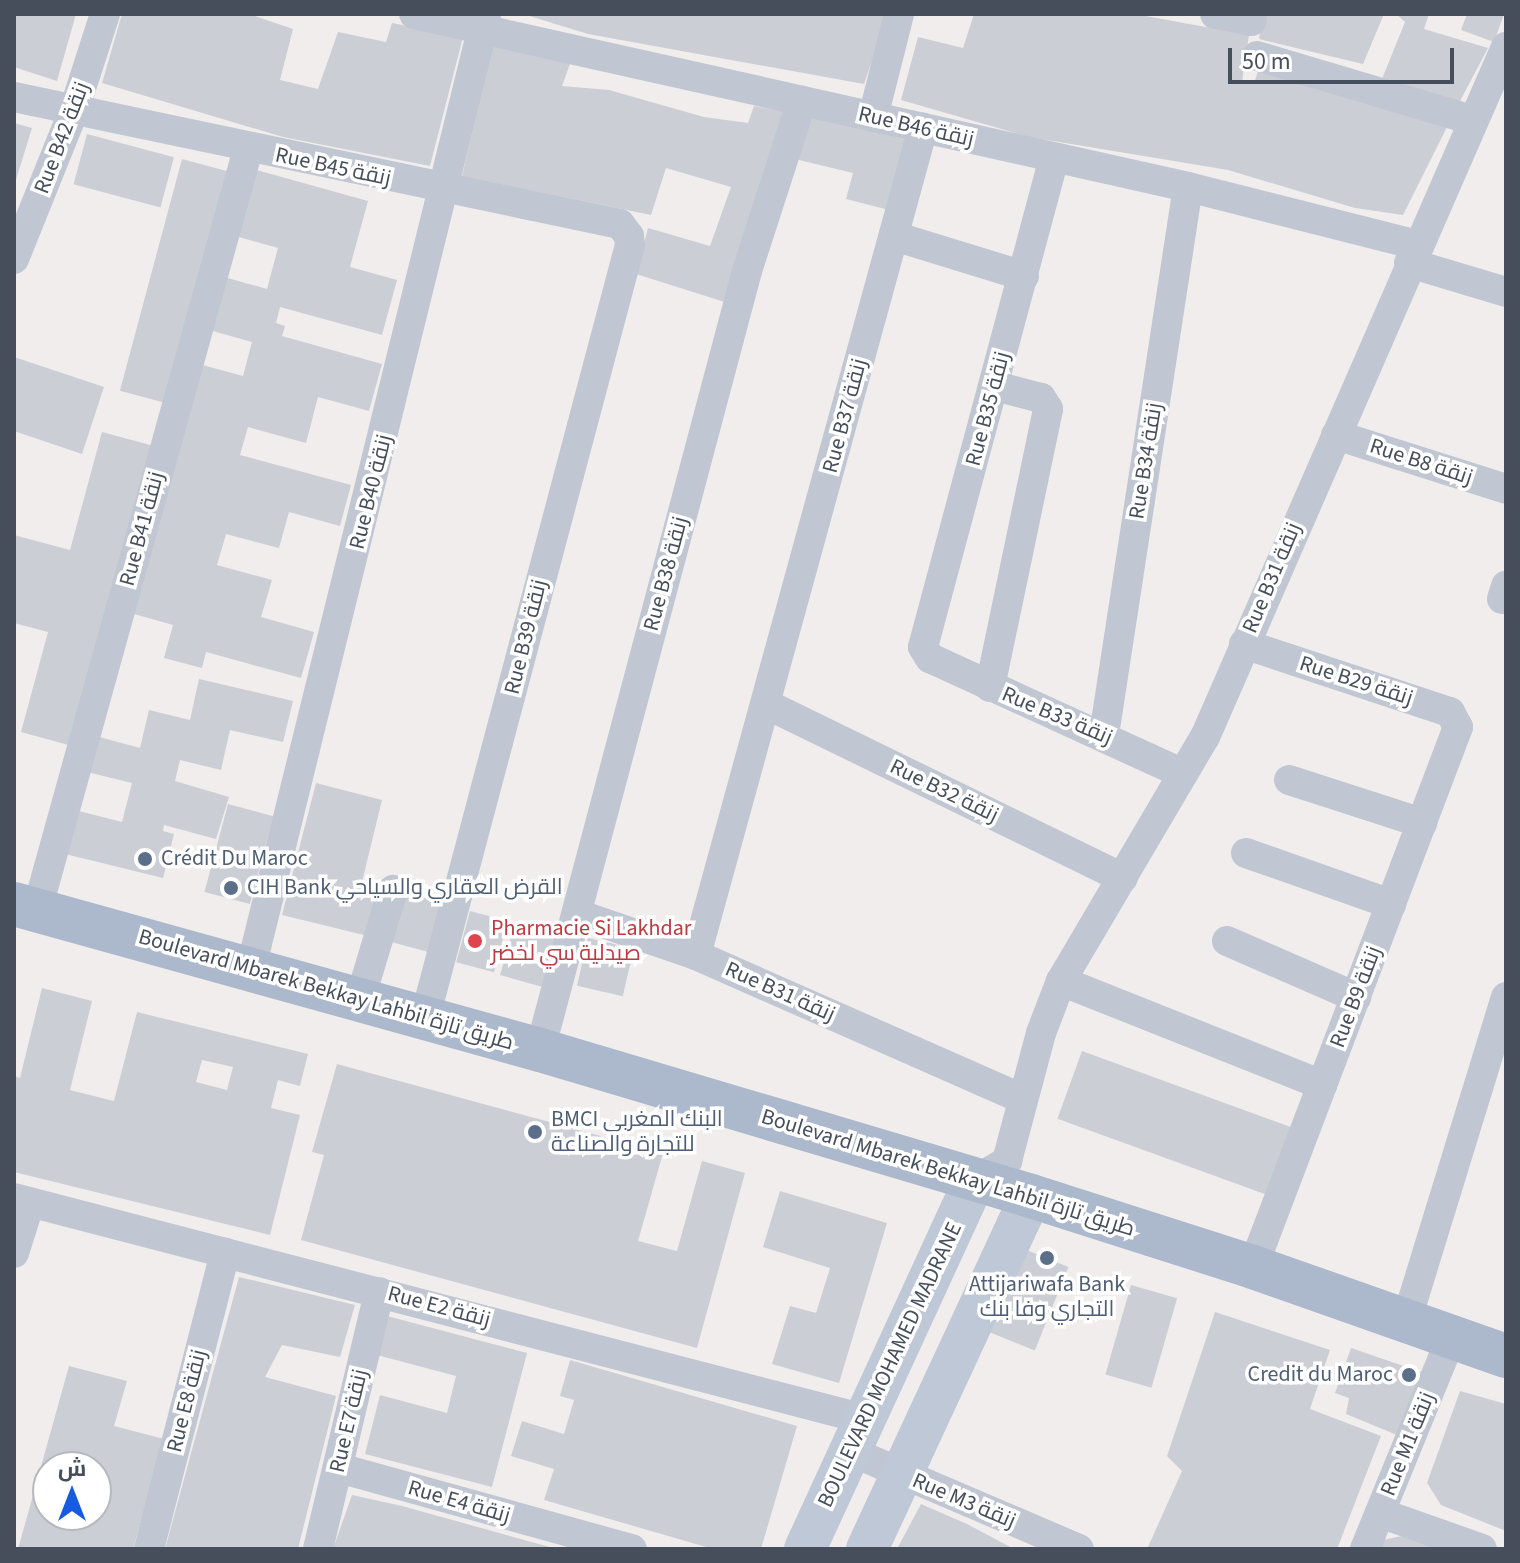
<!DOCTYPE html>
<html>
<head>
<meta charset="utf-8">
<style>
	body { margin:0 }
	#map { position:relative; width:1520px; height:1563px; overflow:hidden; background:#f0edec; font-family:"Source Sans 3",Cairo,sans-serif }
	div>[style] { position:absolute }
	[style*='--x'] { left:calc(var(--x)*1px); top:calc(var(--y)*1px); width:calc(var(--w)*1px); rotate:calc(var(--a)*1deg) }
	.building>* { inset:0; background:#ccced5; transform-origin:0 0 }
	.street>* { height:30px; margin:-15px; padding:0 15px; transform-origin:15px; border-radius:15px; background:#c0c7d2 }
	.secondary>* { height:42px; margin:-21px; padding:0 21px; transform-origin:21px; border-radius:21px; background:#bfc8d6 }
	.primary>* { height:44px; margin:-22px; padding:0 22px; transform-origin:22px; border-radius:22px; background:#acb9cc }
	.dots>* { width:22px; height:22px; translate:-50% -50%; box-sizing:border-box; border:4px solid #fff; border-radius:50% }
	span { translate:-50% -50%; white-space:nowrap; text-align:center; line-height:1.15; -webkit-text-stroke:7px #fff; paint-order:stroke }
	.street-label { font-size:22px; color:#454e5a }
	.service-label { font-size:22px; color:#4e5e75 }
	.left { translate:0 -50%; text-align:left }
	.right { translate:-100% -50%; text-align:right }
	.health-label { font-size:22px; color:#be3a42 }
	.frame { position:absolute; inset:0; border:16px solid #454e5a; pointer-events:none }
	.north { position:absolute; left:32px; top:1451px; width:80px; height:80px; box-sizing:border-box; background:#fff; border:2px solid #b5b8bd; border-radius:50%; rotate:0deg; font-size:22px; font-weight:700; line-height:32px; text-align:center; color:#454e5a }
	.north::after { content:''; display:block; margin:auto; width:28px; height:36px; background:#165be0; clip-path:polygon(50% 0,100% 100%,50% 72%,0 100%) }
	.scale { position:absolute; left:1228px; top:48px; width:226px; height:36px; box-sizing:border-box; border:4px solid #454e5a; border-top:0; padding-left:10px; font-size:24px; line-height:28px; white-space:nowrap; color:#454e5a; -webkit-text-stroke:6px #fff; paint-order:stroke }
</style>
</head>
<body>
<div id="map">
	<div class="building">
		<i style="clip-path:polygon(14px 14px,76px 14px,57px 81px,14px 67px)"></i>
		<i style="clip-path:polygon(122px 14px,249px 14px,293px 29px,280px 80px,318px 89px,338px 32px,386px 42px,392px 23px,463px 37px,430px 166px,283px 137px,102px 83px)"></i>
		<i style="clip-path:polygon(523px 14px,888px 14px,864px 84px,588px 34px)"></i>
		<i style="clip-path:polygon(974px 14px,1135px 14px,1249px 35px,1242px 82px,1254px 84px,1258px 71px,1449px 123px,1403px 215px,1355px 208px,1228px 170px,1029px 137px,901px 100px,918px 37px,963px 48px)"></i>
		<i style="clip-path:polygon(1263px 14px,1384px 14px,1363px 64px,1259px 39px)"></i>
		<i style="clip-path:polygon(1396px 14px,1429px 14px,1424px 29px,1488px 48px,1459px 103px,1382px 79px,1405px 22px)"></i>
		<i style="clip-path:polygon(1467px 14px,1504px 14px,1494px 42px,1461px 30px)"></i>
		<i style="clip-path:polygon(493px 42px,570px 64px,562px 86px,609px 90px,704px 117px,748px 123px,754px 106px,793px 113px,731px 304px,636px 274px,648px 228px,710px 246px,731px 187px,666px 168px,651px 215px,462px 176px)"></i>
		<i style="clip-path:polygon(810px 114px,907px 140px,889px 210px,846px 199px,853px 173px,795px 159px)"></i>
		<i style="clip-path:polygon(14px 123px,32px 128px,15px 183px,14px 182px)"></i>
		<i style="left:87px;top:134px;width:90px;height:52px;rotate:15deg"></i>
		<i style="left:182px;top:159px;width:53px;height:240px;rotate:15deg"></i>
		<i style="clip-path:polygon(253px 169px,368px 201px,350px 267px,397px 280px,382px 335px,280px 307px,276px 323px,285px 326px,282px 336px,382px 364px,369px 411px,318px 397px,306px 443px,248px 427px,240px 455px,351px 485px,340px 526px,289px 512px,279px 548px,226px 534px,217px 565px,272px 580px,261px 617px,314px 632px,301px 678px,206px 652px,202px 668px,164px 658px,173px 625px,127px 612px,195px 363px,243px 376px,252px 342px,209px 330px,224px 277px,267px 289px,278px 248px,235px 236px)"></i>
		<i style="clip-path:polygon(14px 357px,104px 387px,82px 454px,14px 431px)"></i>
		<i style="clip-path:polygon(102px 432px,154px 446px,72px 746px,21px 732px,48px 632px,14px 623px,14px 535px,70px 550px)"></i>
		<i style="clip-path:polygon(199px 679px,293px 701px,283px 742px,230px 730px,221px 770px,180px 760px,175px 781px,229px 797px,216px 839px,164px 825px,163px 831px,174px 834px,163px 878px,61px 853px,71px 809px,122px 822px,132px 783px,83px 771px,92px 735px,140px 748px,149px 710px,190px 720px)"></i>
		<i style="clip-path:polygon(316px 783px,382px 800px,362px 882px,385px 888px,372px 937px,282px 915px)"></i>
		<i style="left:228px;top:804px;width:47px;height:91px;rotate:15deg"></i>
		<i style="left:398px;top:891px;width:47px;height:51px;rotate:15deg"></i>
		<i style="left:470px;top:911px;width:39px;height:53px;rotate:15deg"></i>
		<i style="left:515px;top:923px;width:56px;height:54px;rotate:16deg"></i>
		<i style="left:588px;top:938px;width:47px;height:49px;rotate:13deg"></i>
		<i style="clip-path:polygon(evenodd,42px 988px,92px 1001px,70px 1090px,114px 1101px,137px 1012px,308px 1054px,300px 1086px,278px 1080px,271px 1108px,300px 1115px,270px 1235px,14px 1172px,14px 1076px,20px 1078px,42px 988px,202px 1060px,233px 1067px,227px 1090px,196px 1082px,202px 1060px)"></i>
		<i style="left:1082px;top:1051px;width:225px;height:72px;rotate:20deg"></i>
		<i style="clip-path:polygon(337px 1064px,663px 1153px,638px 1241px,677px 1251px,702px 1161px,745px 1173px,697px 1348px,301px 1240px,324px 1155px,312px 1152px)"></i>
		<i style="clip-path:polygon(780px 1191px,887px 1223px,839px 1383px,772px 1364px,790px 1306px,816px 1313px,830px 1268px,763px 1247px)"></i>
		<i style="left:1024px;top:1249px;width:48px;height:90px;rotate:22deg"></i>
		<i style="clip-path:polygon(239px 1277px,355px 1305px,340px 1357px,282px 1345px,265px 1377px,336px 1396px,298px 1549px,165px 1549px)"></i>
		<i style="left:1131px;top:1285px;width:48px;height:93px;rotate:16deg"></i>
		<i style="clip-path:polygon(1215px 1312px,1330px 1350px,1310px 1409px,1381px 1436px,1337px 1549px,1148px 1547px,1182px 1471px,1167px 1456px)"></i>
		<i style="clip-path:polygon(387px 1316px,527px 1353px,492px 1487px,365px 1454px,380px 1395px,447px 1413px,456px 1376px,377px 1355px)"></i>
		<i style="clip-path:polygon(1351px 1348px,1421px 1372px,1397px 1435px,1346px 1414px,1349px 1398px,1335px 1393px)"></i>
		<i style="clip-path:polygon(570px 1360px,797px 1426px,761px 1549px,713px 1549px,544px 1500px,554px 1469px,511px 1456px,522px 1421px,564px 1434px,574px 1400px,560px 1396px)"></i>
		<i style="clip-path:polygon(evenodd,69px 1366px,127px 1381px,114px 1426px,164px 1439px,133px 1549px,18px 1549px,69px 1366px,48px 1467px,96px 1467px,96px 1515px,48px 1515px,48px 1467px)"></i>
		<i style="clip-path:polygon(1460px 1391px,1506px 1404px,1506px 1531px,1441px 1505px,1427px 1483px)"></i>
		<i style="clip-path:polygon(352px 1495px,402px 1506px,557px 1549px,333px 1549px)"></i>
		<i style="clip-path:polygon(921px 1504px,967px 1524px,1014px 1549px,897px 1549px)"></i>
		<i style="clip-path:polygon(1407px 1535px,1439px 1549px,1375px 1549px,1378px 1541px)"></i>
	</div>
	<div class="street">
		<i style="--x:414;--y:14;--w:793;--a:12.6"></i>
		<i style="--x:1188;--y:187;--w:237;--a:14.2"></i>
		<i style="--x:1215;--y:14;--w:37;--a:11"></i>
		<i style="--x:1251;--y:21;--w:7;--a:-82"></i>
		<i style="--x:1257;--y:56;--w:224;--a:16.6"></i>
		<i style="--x:14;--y:97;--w:619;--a:11.84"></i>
		<i style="--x:620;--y:224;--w:15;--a:53"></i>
		<i style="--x:629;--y:236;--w:9;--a:84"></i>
		<i style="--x:630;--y:245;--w:799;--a:104.87"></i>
		<i style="--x:873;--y:117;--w:106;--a:-75.8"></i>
		<i style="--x:1054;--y:158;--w:506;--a:105"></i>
		<i style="--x:923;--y:647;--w:13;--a:58"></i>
		<i style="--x:930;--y:658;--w:278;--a:24.6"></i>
		<i style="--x:894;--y:236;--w:136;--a:17.1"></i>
		<i style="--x:14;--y:259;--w:161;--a:-68.1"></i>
		<i style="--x:74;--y:110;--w:101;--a:-72.1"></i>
		<i style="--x:1409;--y:263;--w:101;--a:16.6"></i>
		<i style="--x:1336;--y:435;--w:178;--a:17.6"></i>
		<i style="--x:1502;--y:599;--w:14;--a:-73"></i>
		<i style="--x:1244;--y:644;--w:217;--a:18.3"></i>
		<i style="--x:1450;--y:712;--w:17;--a:62"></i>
		<i style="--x:1458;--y:727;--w:578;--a:110.79"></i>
		<i style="--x:990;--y:687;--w:284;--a:-78.2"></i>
		<i style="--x:1048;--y:409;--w:13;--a:-122"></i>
		<i style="--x:1041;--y:398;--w:48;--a:-165.4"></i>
		<i style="--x:766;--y:704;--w:397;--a:26"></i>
		<i style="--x:1104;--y:735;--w:554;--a:-81.29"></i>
		<i style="--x:1289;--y:780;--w:140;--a:17.9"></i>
		<i style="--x:1246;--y:853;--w:154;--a:19.4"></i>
		<i style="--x:37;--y:910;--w:790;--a:-74.5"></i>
		<i style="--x:577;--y:914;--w:126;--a:19"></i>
		<i style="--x:696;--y:955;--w:357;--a:23.8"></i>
		<i style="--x:1227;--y:941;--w:141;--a:23.5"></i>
		<i style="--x:696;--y:955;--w:858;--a:-74.65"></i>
		<i style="--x:251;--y:968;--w:983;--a:-76.16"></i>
		<i style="--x:1061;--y:981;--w:281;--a:21.7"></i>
		<i style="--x:360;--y:999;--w:114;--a:-73.2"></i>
		<i style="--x:540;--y:1050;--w:806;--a:-75.12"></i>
		<i style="--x:747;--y:271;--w:179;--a:-72.1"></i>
		<i style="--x:974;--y:1181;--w:39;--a:-31"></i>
		<i style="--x:1007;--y:1161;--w:132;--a:-75.1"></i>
		<i style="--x:1041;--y:1033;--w:56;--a:-69"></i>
		<i style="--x:1061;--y:981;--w:283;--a:-59.5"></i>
		<i style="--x:1205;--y:737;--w:753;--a:-66.43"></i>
		<i style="--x:14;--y:1198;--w:878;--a:14.57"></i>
		<i style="--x:14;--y:1253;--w:53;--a:-72.6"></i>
		<i style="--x:1406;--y:1322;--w:340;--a:-72.9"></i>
		<i style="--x:850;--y:1451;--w:249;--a:23.2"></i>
		<i style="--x:339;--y:1468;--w:304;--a:15.5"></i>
		<i style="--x:1380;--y:1513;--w:108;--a:19.4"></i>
		<i style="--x:149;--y:1549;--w:306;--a:-75.6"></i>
		<i style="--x:318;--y:1549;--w:264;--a:-76.6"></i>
		<i style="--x:1365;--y:1549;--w:228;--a:-67.8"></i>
	</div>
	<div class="secondary">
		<i style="--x:805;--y:1549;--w:405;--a:-65.3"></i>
		<i style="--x:867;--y:1549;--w:389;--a:-65.1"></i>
	</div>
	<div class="primary">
		<i style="--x:14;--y:904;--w:546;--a:15.51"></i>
		<i style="--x:540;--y:1050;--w:512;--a:16.56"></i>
		<i style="--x:1031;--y:1196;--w:233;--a:17.7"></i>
		<i style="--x:1253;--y:1267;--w:268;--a:19.4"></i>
	</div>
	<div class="dots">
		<i style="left:145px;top:859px;background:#5c6f8a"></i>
		<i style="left:231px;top:888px;background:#5c6f8a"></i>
		<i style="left:475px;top:941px;background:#e0444e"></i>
		<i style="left:535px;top:1132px;background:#5c6f8a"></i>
		<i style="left:1047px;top:1258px;background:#5c6f8a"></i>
		<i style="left:1409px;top:1375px;background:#5c6f8a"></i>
	</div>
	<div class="street-label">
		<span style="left:916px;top:127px;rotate:13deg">Rue B46 زنقة</span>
		<span style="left:62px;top:138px;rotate:-69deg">Rue B42 زنقة</span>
		<span style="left:333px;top:167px;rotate:12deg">Rue B45 زنقة</span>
		<span style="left:988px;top:409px;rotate:-75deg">Rue B35 زنقة</span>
		<span style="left:845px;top:416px;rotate:-75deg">Rue B37 زنقة</span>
		<span style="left:1146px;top:461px;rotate:-81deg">Rue B34 زنقة</span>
		<span style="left:1421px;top:462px;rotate:18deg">Rue B8 زنقة</span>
		<span style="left:371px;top:492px;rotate:-76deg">Rue B40 زنقة</span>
		<span style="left:142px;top:529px;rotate:-75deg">Rue B41 زنقة</span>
		<span style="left:666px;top:574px;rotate:-75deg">Rue B38 زنقة</span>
		<span style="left:1272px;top:578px;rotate:-67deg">Rue B31 زنقة</span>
		<span style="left:526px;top:637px;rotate:-76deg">Rue B39 زنقة</span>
		<span style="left:1356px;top:681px;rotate:18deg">Rue B29 زنقة</span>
		<span style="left:1057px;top:716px;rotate:23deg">Rue B33 زنقة</span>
		<span style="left:944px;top:791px;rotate:26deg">Rue B32 زنقة</span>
		<span style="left:326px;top:990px;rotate:16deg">Boulevard Mbarek Bekkay Lahbil طريق تازة</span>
		<span style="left:780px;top:992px;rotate:24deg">Rue B31 زنقة</span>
		<span style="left:1356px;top:997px;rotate:-69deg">Rue B9 زنقة</span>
		<span style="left:948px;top:1173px;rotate:17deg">Boulevard Mbarek Bekkay Lahbil طريق تازة</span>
		<span style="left:439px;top:1307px;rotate:15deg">Rue E2 زنقة</span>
		<span style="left:890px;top:1365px;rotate:-65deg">BOULEVARD MOHAMED MADRANE</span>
		<span style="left:187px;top:1401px;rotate:-76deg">Rue E8 زنقة</span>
		<span style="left:349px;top:1421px;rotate:-77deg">Rue E7 زنقة</span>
		<span style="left:1408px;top:1444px;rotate:-68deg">Rue M1 زنقة</span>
		<span style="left:964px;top:1501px;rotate:23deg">Rue M3 زنقة</span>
		<span style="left:459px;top:1502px;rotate:16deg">Rue E4 زنقة</span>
	</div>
	<div class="service-label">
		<span class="left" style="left:161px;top:859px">Crédit Du Maroc</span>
		<span class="left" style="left:247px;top:888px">CIH Bank القرض العقاري والسياحي</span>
		<span class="left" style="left:551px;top:1132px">BMCI البنك المغربي<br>للتجارة والصناعة</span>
		<span style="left:1047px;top:1297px">Attijariwafa Bank<br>التجاري وفا بنك</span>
		<span class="right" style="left:1393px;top:1375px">Credit du Maroc</span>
	</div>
	<div class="health-label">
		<span class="left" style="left:491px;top:941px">Pharmacie Si Lakhdar<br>صيدلية سي لخضر</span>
	</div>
	<div class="frame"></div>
	<div class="north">ش</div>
	<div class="scale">50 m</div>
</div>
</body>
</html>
